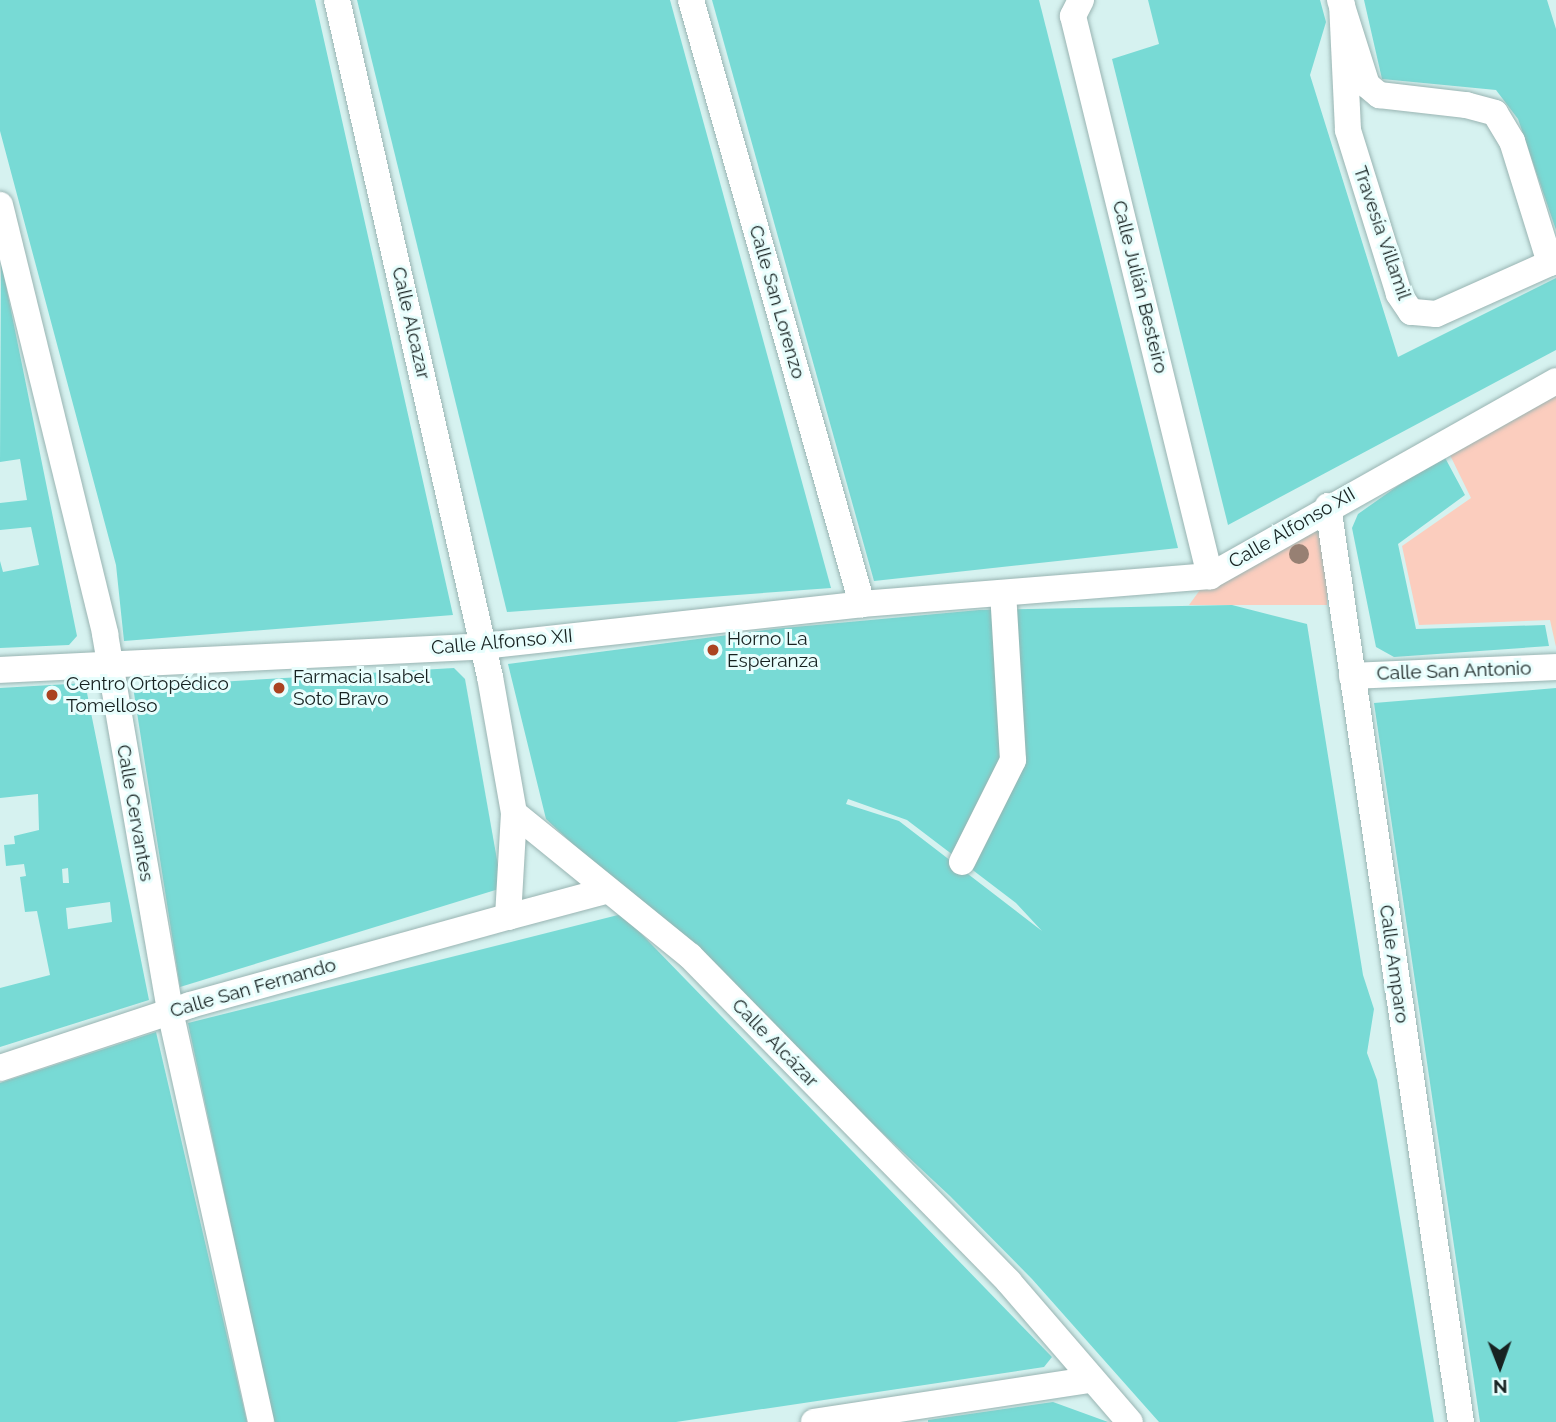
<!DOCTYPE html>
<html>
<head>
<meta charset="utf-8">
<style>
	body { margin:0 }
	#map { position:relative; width:1556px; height:1422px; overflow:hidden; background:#d6f2f0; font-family:Raleway,sans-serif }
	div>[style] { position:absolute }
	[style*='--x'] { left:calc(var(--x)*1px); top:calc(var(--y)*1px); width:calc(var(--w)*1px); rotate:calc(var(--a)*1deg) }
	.green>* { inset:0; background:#fbcdbe }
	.building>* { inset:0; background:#78dad5 }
	.roads { filter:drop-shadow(0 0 2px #99b4b2) drop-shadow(0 0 2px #99b4b2) }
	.minor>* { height:26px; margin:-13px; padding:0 13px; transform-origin:13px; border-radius:13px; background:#fff }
	.trees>* { width:20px; height:20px; margin:-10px; border-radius:50%; background:#978073 }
	.dots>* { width:19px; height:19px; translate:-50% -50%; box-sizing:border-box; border:4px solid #e8fefd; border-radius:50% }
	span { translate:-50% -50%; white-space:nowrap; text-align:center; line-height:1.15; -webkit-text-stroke:6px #e8fefd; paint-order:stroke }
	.street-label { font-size:19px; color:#172221 }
	.poi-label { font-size:19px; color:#172221 }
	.left { translate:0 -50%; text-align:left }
	.north { position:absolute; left:1465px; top:1331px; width:70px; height:70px; -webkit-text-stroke:5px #e8fefd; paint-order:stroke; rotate:179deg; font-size:19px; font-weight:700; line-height:28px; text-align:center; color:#172221 }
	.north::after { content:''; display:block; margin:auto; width:24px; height:32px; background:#172221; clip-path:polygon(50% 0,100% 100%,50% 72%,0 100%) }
</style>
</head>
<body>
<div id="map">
	<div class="green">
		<i style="clip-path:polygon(1556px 391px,1556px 647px,1550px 620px,1419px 625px,1402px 546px,1471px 498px,1448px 451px)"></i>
		<i style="clip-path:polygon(1328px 506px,1327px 605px,1189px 605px,1210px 576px)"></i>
	</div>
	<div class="building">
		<i style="clip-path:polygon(0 0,315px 0,453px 615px,124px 641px,116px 565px,0 131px)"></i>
		<i style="clip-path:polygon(357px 0,670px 0,831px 588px,507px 612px)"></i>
		<i style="clip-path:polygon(712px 0,1039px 0,1178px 548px,874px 581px)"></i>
		<i style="clip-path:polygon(1148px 0,1320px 0,1326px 22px,1310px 75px,1398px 357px,1556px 278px,1556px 350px,1228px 525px,1112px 59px,1159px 44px)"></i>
		<i style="clip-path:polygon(1364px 0,1547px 0,1556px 29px,1556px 230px,1518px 119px,1496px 90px,1382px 79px)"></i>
		<i style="clip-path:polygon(1px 261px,77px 636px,69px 645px,0 648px,0 561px,3px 572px,39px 565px,31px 527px,0 530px,0 503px,27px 500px,20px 459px,0 462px)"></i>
		<i style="clip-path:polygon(1443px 454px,1465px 495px,1398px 544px,1416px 629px,1545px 625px,1549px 646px,1394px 657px,1376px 647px,1352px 528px,1358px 514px)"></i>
		<i style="clip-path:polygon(evenodd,1232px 605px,1307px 624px,1363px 975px,1374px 1009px,1367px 1053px,1377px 1080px,1434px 1422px,1159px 1422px,1032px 1279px,950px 1196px,546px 819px,508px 664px,773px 629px,979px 610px,1232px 605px,848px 799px,907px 820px,1016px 903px,1042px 931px,899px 821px,846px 804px,848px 799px)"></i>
		<i style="clip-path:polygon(454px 668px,465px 679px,502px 888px,180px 987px,133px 687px)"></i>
		<i style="clip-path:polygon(evenodd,85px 683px,149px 1000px,0 1047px,0 988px,50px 975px,37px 911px,25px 912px,20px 877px,26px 876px,24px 864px,6px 866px,4px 845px,15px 844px,14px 836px,39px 830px,38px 794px,0 798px,0 688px,85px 683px,68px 868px,69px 883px,63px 883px,62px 869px,68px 868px,85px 683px,110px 902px,112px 922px,68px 929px,66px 908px,110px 902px)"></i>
		<i style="clip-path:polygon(1556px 688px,1556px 1422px,1480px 1422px,1374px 703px)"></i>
		<i style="clip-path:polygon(622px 914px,1052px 1357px,1044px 1367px,676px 1422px,273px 1422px,188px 1023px)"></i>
		<i style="clip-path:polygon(156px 1032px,247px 1422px,0 1422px,0 1083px)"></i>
		<i style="clip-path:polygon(1053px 1402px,1108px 1422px,928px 1422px,928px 1420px)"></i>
	</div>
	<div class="roads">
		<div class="minor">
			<i style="--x:691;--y:0;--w:628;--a:74.19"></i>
			<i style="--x:1081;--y:0;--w:18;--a:117"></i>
			<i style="--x:1073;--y:16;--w:577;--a:76.25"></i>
			<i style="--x:1340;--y:0;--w:89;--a:72.4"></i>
			<i style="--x:1367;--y:85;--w:16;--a:40"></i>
			<i style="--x:1379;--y:95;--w:88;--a:6.6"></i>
			<i style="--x:1466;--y:105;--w:30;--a:15"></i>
			<i style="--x:1495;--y:113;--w:33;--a:59"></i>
			<i style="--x:1512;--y:141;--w:128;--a:72.7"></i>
			<i style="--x:1550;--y:263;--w:125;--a:155.9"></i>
			<i style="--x:1436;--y:314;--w:25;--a:-175"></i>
			<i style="--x:1411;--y:312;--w:22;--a:-124"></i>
			<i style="--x:1399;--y:294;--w:172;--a:-107.3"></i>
			<i style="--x:1348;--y:130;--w:125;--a:-92.7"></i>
			<i style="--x:0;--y:205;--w:442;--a:76.2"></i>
			<i style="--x:105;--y:634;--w:383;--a:80.2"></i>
			<i style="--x:170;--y:1011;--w:421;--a:77.5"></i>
			<i style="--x:1328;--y:506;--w:926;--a:81.74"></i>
			<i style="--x:0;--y:670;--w:485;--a:-2.8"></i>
			<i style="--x:484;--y:646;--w:380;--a:-6.3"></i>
			<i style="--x:862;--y:604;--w:349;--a:-4.6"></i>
			<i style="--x:1210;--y:576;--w:397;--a:-29.4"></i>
			<i style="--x:1352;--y:676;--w:204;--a:-2.5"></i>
			<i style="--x:514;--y:813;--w:227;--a:39.1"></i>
			<i style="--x:690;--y:956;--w:456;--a:45.6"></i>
			<i style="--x:1009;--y:1282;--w:185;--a:49.2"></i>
			<i style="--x:962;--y:862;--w:114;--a:-63.4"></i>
			<i style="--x:1013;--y:760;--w:167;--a:-93.4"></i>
			<i style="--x:508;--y:917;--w:100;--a:-15"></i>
			<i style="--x:0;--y:1068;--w:200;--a:-18.3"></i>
			<i style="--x:190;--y:1005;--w:330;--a:-15.5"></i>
			<i style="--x:508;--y:917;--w:104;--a:-86.7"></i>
			<i style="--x:514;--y:813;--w:138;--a:-100"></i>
			<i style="--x:490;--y:677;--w:694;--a:-102.73"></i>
			<i style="--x:814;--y:1422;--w:279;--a:-8.7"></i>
		</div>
	</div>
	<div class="trees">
		<i style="left:1299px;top:554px"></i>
	</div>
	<div class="dots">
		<i style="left:713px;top:650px;background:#ab4321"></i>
		<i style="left:279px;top:688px;background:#ab4321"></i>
		<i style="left:52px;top:695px;background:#ab4321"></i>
	</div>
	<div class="street-label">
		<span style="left:1382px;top:233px;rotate:71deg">Travesía Villamil</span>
		<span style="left:1140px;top:287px;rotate:76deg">Calle Julián Besteiro</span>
		<span style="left:777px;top:302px;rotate:74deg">Calle San Lorenzo</span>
		<span style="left:411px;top:323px;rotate:77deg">Calle Alcazar</span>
		<span style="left:1292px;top:528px;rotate:-30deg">Calle Alfonso XII</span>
		<span style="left:502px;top:642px;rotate:-5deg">Calle Alfonso XII</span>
		<span style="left:1454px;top:671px;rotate:-2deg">Calle San Antonio</span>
		<span style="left:135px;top:813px;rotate:80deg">Calle Cervantes</span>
		<span style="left:1394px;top:964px;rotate:82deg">Calle Amparo</span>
		<span style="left:253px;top:988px;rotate:-16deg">Calle San Fernando</span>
		<span style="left:775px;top:1043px;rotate:46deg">Calle Alcázar</span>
	</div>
	<div class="poi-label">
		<span class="left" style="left:727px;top:650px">Horno La<br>Esperanza</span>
		<span class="left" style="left:293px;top:688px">Farmacia Isabel<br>Soto Bravo</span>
		<span class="left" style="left:66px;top:695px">Centro Ortopédico<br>Tomelloso</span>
	</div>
	<div class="north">N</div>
</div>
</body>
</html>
